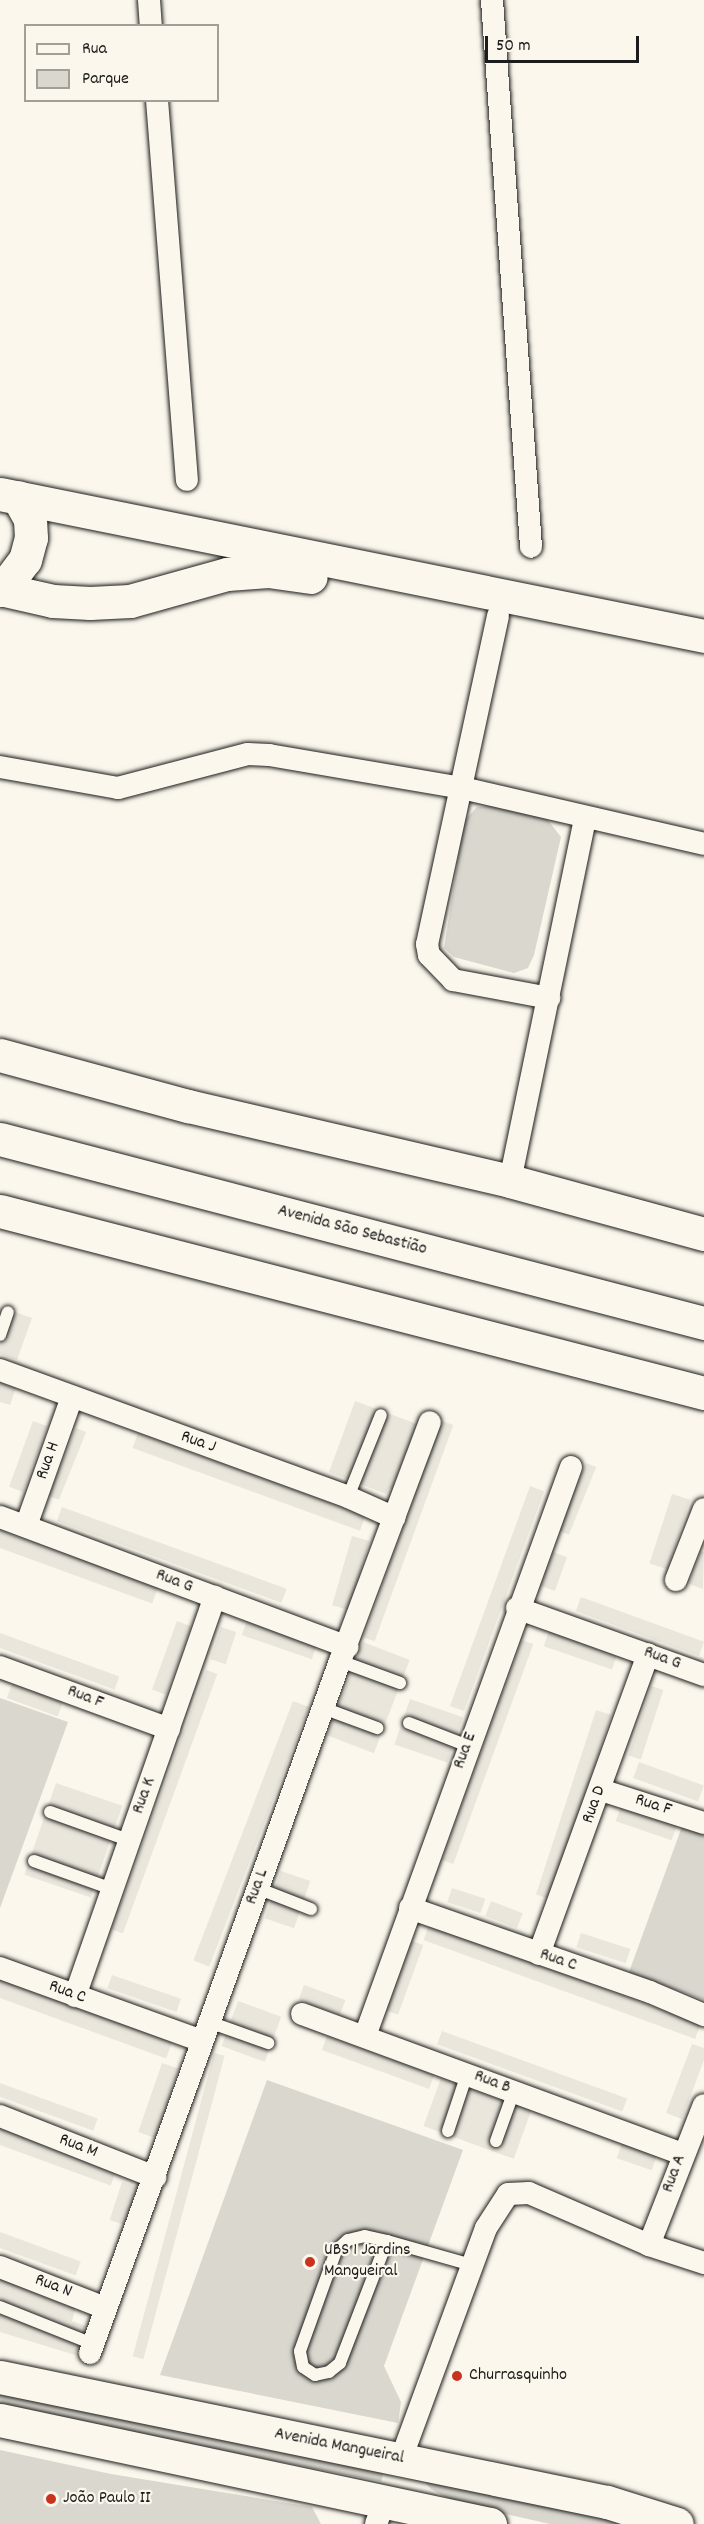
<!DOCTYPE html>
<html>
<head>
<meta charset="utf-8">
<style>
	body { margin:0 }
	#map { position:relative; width:704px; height:2524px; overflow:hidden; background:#fbf7ec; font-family:Dekko,sans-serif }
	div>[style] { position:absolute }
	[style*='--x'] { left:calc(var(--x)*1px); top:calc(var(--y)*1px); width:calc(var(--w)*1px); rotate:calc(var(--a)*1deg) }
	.built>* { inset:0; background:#eae6dc; transform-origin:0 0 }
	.green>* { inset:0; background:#dad7ce; transform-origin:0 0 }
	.roads { filter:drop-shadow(0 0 2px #1c1c1c) drop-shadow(0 0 2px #1c1c1c) }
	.lane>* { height:12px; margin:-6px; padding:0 6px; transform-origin:6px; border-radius:6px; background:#fbf7ec }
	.street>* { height:22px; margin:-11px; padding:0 11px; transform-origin:11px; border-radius:11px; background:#fbf7ec }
	.secondary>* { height:33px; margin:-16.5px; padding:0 16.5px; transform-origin:16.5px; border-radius:16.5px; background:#fbf7ec }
	.primary>* { height:33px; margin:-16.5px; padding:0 16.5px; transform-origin:16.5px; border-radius:16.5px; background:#fbf7ec }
	.dots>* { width:16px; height:16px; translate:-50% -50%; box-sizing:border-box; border:3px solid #fbf7ec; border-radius:50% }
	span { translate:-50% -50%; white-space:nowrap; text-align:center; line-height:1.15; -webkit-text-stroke:4.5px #fbf7ec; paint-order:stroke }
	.street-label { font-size:18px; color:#1c1c1c }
	.poi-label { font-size:18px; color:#1c1c1c }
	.left { translate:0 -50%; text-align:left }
	.legend { position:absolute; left:24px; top:24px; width:195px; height:78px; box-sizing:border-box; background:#fbf7ec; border:2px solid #a29f99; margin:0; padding:8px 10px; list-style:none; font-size:18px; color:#1c1c1c }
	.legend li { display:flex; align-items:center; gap:12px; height:30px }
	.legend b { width:30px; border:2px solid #a29f99 }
	.scale { position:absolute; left:485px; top:36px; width:154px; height:27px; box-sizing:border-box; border:3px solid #1c1c1c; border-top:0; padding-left:8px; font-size:18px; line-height:21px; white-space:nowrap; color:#1c1c1c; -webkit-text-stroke:4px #fbf7ec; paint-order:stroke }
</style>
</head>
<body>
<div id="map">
	<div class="built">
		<i style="clip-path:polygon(0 1307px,32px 1318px,17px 1360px,0 1354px)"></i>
		<i style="clip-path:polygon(0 1383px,16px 1388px,10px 1405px,0 1402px)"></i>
		<i style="clip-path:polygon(355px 1401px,417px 1424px,392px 1489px,389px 1488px,386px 1494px,329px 1472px)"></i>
		<i style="left:33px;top:1421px;width:15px;height:70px;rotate:20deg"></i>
		<i style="left:442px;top:1421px;width:12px;height:230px;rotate:20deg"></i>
		<i style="left:76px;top:1428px;width:11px;height:73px;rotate:22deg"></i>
		<i style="left:138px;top:1433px;width:242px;height:16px;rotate:20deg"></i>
		<i style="left:586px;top:1463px;width:11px;height:73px;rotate:22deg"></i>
		<i style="left:530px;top:1486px;width:15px;height:234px;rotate:20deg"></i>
		<i style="left:672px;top:1494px;width:19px;height:73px;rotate:18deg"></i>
		<i style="left:62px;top:1507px;width:239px;height:15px;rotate:20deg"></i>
		<i style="left:0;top:1530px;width:168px;height:17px;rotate:20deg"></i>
		<i style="left:352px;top:1536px;width:18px;height:72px;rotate:16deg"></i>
		<i style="clip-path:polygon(701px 1551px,704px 1552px,703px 1589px,689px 1584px)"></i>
		<i style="left:553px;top:1552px;width:15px;height:36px;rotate:20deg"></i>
		<i style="left:581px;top:1597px;width:131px;height:15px;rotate:20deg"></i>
		<i style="left:247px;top:1620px;width:74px;height:16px;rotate:19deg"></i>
		<i style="left:177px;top:1621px;width:15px;height:73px;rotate:20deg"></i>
		<i style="left:221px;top:1627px;width:16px;height:34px;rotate:18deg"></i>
		<i style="left:549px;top:1631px;width:72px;height:16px;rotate:19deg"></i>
		<i style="left:0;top:1633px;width:127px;height:14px;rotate:20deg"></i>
		<i style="left:522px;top:1640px;width:12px;height:234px;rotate:20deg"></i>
		<i style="left:363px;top:1642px;width:50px;height:100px;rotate:21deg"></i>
		<i style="left:206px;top:1670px;width:12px;height:276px;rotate:20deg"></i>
		<i style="left:12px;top:1684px;width:54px;height:15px;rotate:20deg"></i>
		<i style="left:651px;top:1686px;width:13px;height:73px;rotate:18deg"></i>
		<i style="left:410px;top:1699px;width:56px;height:48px;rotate:19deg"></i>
		<i style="left:293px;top:1701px;width:17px;height:278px;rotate:21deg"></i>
		<i style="left:596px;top:1710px;width:16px;height:194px;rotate:18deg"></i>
		<i style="left:639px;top:1762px;width:69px;height:17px;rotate:20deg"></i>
		<i style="left:56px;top:1783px;width:70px;height:97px;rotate:19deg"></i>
		<i style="left:621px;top:1806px;width:59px;height:16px;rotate:19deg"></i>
		<i style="left:281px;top:1871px;width:31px;height:50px;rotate:19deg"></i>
		<i style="left:452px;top:1888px;width:35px;height:15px;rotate:18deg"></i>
		<i style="left:491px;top:1901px;width:34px;height:16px;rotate:21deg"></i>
		<i style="left:429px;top:1925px;width:289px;height:16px;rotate:20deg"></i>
		<i style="left:581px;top:1933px;width:52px;height:15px;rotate:18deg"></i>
		<i style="left:412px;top:1941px;width:12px;height:74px;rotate:20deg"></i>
		<i style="left:112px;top:1975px;width:73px;height:14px;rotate:19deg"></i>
		<i style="left:0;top:1980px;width:183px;height:17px;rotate:20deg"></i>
		<i style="left:304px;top:1985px;width:44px;height:16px;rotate:20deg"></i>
		<i style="left:238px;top:2001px;width:46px;height:48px;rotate:20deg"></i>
		<i style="left:442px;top:2031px;width:197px;height:14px;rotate:20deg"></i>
		<i style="left:327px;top:2036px;width:114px;height:15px;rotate:20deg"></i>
		<i style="clip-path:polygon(692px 2044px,704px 2048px,704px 2060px,682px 2119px,666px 2113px)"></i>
		<i style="left:214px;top:2053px;width:11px;height:314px;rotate:15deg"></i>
		<i style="left:162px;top:2063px;width:18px;height:73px;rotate:19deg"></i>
		<i style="left:441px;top:2078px;width:96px;height:51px;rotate:20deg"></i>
		<i style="left:0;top:2083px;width:104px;height:13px;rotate:20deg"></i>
		<i style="left:0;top:2127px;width:124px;height:17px;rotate:20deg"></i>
		<i style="left:622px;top:2143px;width:37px;height:16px;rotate:19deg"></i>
		<i style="left:122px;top:2182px;width:16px;height:40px;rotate:18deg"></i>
		<i style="left:0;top:2232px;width:86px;height:15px;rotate:20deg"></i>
		<i style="clip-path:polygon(0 2279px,76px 2306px,72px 2321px,85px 2326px,75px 2355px,0 2332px)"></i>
	</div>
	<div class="green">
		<i style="clip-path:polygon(491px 806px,547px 819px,561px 837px,534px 955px,528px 968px,514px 973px,454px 957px,444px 948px,464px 821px,477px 807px)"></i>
		<i style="clip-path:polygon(0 1698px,68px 1722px,0 1908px)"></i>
		<i style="clip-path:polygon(684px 1821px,704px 1828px,704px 2000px,629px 1972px)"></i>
		<i style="clip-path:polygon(267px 2080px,463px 2150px,384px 2366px,401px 2402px,398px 2423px,160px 2375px)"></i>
		<i style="left:0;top:2389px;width:392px;height:18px;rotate:11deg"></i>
		<i style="clip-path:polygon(0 2450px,111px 2474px,312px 2507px,321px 2524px,0 2524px)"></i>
		<i style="clip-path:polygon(422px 2479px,568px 2508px,622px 2524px,550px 2524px,456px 2503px,431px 2489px)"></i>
	</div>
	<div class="roads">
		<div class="lane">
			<i style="--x:0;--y:1335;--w:24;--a:-71"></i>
			<i style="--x:348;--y:1497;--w:88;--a:-68.1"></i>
			<i style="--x:340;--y:1661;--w:64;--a:20.1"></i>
			<i style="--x:323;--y:1708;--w:58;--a:20.3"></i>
			<i style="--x:409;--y:1723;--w:63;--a:21.3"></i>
			<i style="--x:50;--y:1812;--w:83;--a:19.7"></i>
			<i style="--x:34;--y:1861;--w:83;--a:19.7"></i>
			<i style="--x:257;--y:1888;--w:58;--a:21.3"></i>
			<i style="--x:209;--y:2022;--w:63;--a:19.6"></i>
			<i style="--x:448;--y:2131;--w:60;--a:-71.6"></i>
			<i style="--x:496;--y:2141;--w:53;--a:-70.2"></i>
			<i style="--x:387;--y:2241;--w:131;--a:111.1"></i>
			<i style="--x:340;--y:2363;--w:14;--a:141"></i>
			<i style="--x:329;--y:2372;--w:14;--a:168"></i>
			<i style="--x:315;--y:2375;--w:14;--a:-146"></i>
			<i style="--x:303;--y:2367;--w:16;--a:-101"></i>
			<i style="--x:300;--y:2351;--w:106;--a:-70.2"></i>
			<i style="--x:336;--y:2251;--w:16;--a:-43"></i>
			<i style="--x:348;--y:2240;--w:17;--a:-13"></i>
			<i style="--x:365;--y:2236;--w:23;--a:13"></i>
			<i style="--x:387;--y:2241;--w:87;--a:15.9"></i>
			<i style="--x:0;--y:2307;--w:100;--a:21.7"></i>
		</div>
		<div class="street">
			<i style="--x:149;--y:0;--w:26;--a:86"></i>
			<i style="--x:492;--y:0;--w:548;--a:85.92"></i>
			<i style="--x:157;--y:100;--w:381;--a:85.5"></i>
			<i style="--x:498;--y:616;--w:336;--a:102.2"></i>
			<i style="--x:427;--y:944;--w:11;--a:80"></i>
			<i style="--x:429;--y:955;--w:35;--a:46"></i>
			<i style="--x:453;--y:980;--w:98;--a:10.6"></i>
			<i style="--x:0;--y:767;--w:120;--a:10.1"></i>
			<i style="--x:118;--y:788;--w:134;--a:-14.7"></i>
			<i style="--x:248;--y:754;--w:21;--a:3"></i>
			<i style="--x:269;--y:755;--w:196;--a:9.7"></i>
			<i style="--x:462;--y:788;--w:248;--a:13"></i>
			<i style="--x:510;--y:1181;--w:370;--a:-78.3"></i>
			<i style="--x:0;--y:1370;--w:370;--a:20"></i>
			<i style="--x:348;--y:1497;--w:51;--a:24.1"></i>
			<i style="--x:0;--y:1517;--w:371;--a:20.5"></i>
			<i style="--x:26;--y:1526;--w:137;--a:-70.4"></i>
			<i style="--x:676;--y:1580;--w:76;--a:-68.5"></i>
			<i style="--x:517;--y:1608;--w:199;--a:19.7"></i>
			<i style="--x:0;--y:1667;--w:180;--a:20.1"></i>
			<i style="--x:601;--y:1790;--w:108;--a:17.8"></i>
			<i style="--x:410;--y:1908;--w:254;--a:19.3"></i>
			<i style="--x:650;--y:1992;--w:59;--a:23.1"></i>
			<i style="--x:539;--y:1954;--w:319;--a:-70"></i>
			<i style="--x:0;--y:1968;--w:215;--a:19.9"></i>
			<i style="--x:75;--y:1996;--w:423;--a:-70.7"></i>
			<i style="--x:302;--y:2014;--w:405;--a:20.2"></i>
			<i style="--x:365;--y:2036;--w:605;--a:-70.1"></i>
			<i style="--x:0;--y:2116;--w:167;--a:21.5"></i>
			<i style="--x:649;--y:2245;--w:150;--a:-68.6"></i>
			<i style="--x:0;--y:2267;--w:113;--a:21.3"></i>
			<i style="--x:90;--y:2353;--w:736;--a:-70.14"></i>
			<i style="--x:340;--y:1661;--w:255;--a:-69.4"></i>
			<i style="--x:401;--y:2459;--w:246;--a:-69.8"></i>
			<i style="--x:486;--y:2228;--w:40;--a:-57.1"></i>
			<i style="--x:508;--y:2194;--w:21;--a:-3"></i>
			<i style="--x:529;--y:2193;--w:131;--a:23.4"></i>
			<i style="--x:649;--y:2245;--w:58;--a:18.1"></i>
			<i style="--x:376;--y:2524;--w:26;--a:-69"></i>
		</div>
		<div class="secondary">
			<i style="--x:0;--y:494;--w:718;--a:11.4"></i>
			<i style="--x:0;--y:589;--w:54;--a:12.8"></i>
			<i style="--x:53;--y:601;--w:37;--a:3"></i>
			<i style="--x:90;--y:603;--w:40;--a:-2.9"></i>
			<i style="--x:130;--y:601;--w:101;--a:-15.6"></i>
			<i style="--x:227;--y:574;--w:41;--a:-4.2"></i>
			<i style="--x:268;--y:571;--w:43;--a:7.9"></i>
			<i style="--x:2;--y:590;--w:38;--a:-53"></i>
			<i style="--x:25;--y:560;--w:23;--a:-75"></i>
			<i style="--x:31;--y:538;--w:19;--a:-93"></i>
			<i style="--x:30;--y:519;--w:25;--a:-119"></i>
			<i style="--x:0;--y:1055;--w:195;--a:15.2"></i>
			<i style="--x:188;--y:1106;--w:331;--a:13.1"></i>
			<i style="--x:510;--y:1181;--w:201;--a:15.3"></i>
			<i style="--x:0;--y:2377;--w:620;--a:11.64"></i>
			<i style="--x:607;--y:2502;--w:73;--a:17.4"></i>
			<i style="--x:0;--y:2420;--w:501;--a:11.98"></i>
		</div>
		<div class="primary">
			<i style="--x:0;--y:1139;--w:728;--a:14.65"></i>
			<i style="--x:0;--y:1211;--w:727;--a:14.49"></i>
		</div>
	</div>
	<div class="dots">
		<i style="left:310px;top:2262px;background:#c8321e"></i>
		<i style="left:457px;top:2376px;background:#c8321e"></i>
		<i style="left:51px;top:2499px;background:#c8321e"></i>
	</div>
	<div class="street-label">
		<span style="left:352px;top:1231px;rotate:15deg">Avenida São Sebastião</span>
		<span style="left:198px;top:1443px;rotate:20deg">Rua J</span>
		<span style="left:49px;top:1461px;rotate:-70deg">Rua H</span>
		<span style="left:174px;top:1582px;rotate:21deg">Rua G</span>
		<span style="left:662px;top:1659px;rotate:20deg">Rua G</span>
		<span style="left:85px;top:1698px;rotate:21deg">Rua F</span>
		<span style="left:466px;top:1751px;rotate:-70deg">Rua E</span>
		<span style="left:145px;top:1796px;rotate:-70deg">Rua K</span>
		<span style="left:595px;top:1805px;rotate:-70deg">Rua D</span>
		<span style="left:653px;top:1806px;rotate:18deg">Rua F</span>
		<span style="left:258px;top:1887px;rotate:-70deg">Rua L</span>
		<span style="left:558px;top:1961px;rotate:19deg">Rua C</span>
		<span style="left:67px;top:1993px;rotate:20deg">Rua C</span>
		<span style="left:492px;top:2083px;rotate:21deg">Rua B</span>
		<span style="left:78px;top:2147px;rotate:21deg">Rua M</span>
		<span style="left:675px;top:2174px;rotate:-70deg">Rua A</span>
		<span style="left:53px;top:2287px;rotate:21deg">Rua N</span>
		<span style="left:339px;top:2447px;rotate:11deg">Avenida Mangueiral</span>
	</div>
	<div class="poi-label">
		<span class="left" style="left:324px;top:2262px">UBS 1 Jardins<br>Mangueiral</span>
		<span class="left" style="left:469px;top:2376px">Churrasquinho</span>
		<span class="left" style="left:63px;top:2499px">João Paulo II</span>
	</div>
	<ul class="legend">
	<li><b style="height:8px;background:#fbf7ec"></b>Rua</li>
	<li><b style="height:16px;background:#dad7ce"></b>Parque</li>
	</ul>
	<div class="scale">50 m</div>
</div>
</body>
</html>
